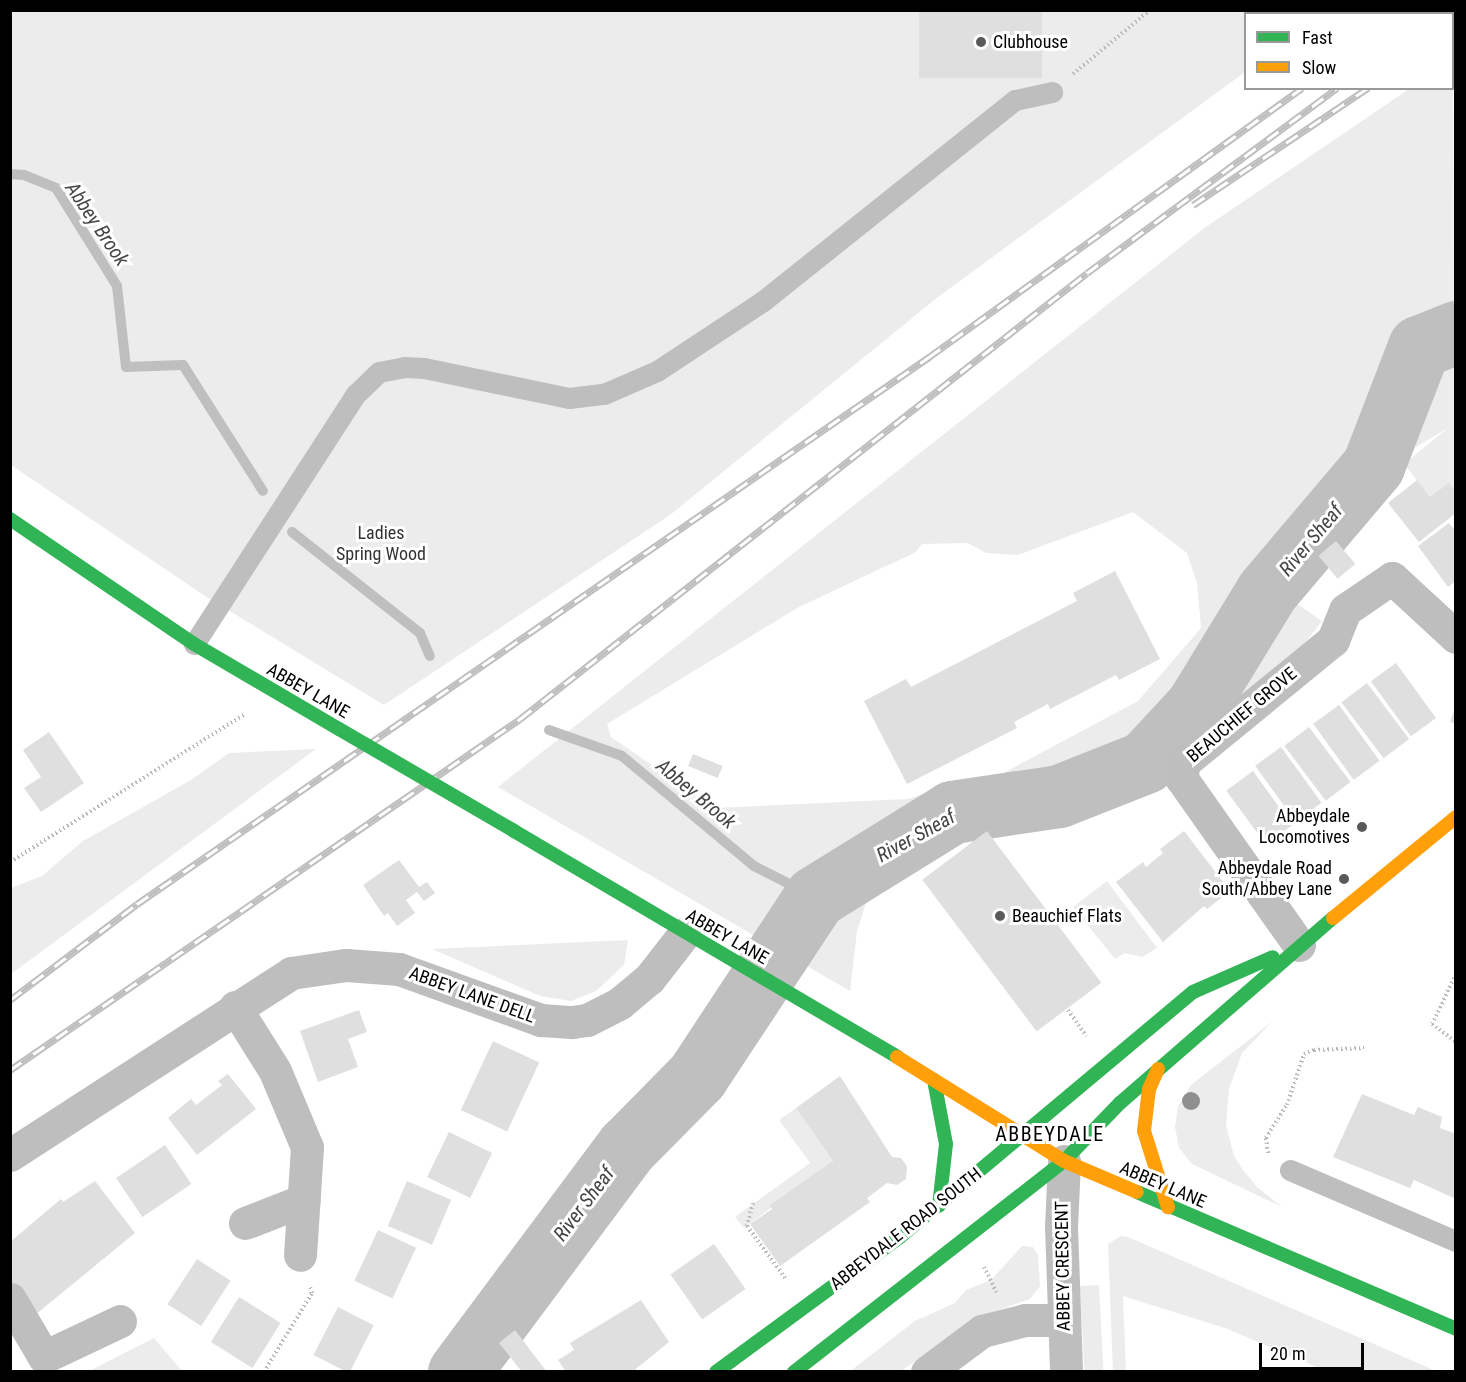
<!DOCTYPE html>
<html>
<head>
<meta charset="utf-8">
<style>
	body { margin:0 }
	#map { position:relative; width:1466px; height:1382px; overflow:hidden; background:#fff; font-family:"Roboto Condensed",sans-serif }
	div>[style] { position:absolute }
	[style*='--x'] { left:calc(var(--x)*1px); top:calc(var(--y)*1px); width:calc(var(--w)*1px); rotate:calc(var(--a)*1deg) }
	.green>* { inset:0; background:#ececec; transform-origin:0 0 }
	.stream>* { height:10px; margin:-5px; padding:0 5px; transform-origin:5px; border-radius:5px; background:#bfbfbf }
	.river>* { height:63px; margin:-31.5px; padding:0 31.5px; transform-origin:31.5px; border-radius:31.5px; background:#bfbfbf }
	.building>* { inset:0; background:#dfdfdf; transform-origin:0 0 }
	.path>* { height:4px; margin-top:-2px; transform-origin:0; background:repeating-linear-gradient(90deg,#b9b9b9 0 1.5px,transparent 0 4.5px) }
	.lane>* { height:21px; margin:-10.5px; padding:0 10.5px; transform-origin:10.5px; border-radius:10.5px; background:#bebebe }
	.street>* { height:33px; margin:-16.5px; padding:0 16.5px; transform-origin:16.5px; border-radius:16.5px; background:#bebebe }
	.fast>* { height:14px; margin:-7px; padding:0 7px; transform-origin:7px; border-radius:7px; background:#30b455 }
	.slow>* { height:14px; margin:-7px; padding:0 7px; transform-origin:7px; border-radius:7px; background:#ff9f0a }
	.rail>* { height:7px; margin-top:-3.5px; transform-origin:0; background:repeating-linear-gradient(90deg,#fff 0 14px,#bebebe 0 28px); box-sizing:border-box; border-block:2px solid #bebebe }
	.fast-bridge>* { height:14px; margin:-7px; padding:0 7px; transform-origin:7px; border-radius:7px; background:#30b455 }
	.trees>* { width:18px; height:18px; margin:-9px; border-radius:50%; background:#8f8f8f }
	.dots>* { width:16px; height:16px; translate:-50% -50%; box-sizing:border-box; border:3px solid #fff; border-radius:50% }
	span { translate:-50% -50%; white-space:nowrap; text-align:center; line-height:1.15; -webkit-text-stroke:6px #fff; paint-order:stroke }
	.poi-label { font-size:18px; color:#000 }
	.left { translate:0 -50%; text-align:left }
	.right { translate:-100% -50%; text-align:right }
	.park-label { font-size:18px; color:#333 }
	.street-label { font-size:18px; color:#000 }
	.water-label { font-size:20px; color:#444; font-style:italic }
	.neighbourhood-label { font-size:20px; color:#000; letter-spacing:1.5px }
	.frame { position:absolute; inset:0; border:12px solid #000; pointer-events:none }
	.legend { position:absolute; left:1244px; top:12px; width:210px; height:78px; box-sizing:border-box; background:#fff; border:2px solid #999; margin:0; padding:8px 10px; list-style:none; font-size:18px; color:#000 }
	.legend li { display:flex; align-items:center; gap:12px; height:30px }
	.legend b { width:30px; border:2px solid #999 }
	.scale { position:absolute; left:1259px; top:1343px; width:105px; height:27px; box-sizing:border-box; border:3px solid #000; border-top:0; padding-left:8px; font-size:18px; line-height:21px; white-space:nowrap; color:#000; -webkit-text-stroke:4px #fff; paint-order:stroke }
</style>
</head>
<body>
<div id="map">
	<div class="green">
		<i style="clip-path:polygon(10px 11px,1329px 11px,1246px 14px,1245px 72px,938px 297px,670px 515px,384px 705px,205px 596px,11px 465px)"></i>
		<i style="clip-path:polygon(1453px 66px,1455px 492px,1430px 497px,1404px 464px,1448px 428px,1414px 448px,1312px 553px,1294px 602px,1322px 621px,1302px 647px,1125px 792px,1042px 819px,1026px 819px,997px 814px,981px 785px,1138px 701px,1201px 628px,1197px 583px,1187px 553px,1133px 512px,1018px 555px,986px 553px,968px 543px,922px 544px,916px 552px,799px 607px,607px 724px,611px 737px,714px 808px,908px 799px,941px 788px,975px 829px,930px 850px,889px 878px,866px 903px,857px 931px,850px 991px,498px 787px,1203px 229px,1409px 89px,1452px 88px)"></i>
		<i style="clip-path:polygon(316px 749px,11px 974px,11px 888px,42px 876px,83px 841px,191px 780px,229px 753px)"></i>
		<i style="clip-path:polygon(1107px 881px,1157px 948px,1142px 957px,1125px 953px,1115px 959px,1073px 907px)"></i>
		<i style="clip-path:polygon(628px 940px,624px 965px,596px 991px,571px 1001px,540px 996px,432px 949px)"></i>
		<i style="clip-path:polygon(1273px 1021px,1242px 1053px,1229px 1089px,1226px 1126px,1234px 1156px,1243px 1170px,1257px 1187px,1282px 1207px,1192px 1164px,1179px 1148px,1175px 1127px,1178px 1107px,1191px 1085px)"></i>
		<i style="clip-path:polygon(796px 1108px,833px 1161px,744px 1228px,735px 1217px,810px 1163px,779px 1120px)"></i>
		<i style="clip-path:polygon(1121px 1236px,1128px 1237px,1436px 1371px,1326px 1371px,1225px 1328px,1123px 1296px,1126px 1371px,1113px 1371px,1108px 1244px)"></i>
		<i style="clip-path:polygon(1022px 1246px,1033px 1247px,1038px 1255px,1040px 1286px,1030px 1299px,978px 1317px,901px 1371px,849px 1372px,915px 1321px,955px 1303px,966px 1290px,991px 1280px)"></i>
		<i style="left:1099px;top:1285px;width:86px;height:19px;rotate:87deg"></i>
		<i style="clip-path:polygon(154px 1338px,182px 1371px,89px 1371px)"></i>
	</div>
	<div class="stream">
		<i style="--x:10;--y:174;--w:14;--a:4"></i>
		<i style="--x:24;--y:175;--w:35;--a:22"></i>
		<i style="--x:56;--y:188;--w:115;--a:58.1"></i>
		<i style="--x:117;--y:286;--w:81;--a:83.7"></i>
		<i style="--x:126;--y:367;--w:57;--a:-2"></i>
		<i style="--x:183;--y:365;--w:149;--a:57.6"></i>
		<i style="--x:292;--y:532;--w:163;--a:38.3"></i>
		<i style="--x:420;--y:633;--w:25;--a:67"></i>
		<i style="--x:549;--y:730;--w:77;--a:19.6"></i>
		<i style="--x:622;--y:756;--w:172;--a:39.8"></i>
		<i style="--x:754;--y:866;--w:68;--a:26.9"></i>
	</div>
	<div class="river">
		<i style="--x:459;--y:1372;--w:281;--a:-53.3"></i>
		<i style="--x:627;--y:1147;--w:100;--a:-45.4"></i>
		<i style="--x:697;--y:1076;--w:214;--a:-56.6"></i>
		<i style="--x:815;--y:897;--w:161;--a:-31.8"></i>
		<i style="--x:952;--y:812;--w:108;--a:-8.5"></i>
		<i style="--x:1059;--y:796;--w:92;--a:-21.6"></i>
		<i style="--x:1145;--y:762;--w:75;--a:-47.2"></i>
		<i style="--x:1196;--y:707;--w:136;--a:-58.5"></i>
		<i style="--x:1267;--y:591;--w:164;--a:-49.7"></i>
		<i style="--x:1373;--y:466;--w:128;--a:-68.9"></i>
		<i style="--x:1419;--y:347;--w:40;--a:-22"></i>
	</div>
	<div class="building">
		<i style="left:919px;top:10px;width:123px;height:68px"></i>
		<i style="clip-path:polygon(1417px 480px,1430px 497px,1449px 483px,1456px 492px,1456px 513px,1419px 542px,1388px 503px)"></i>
		<i style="clip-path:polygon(1449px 523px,1456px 532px,1456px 581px,1448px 587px,1418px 546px)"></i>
		<i style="left:1336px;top:541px;width:30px;height:23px;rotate:50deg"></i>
		<i style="clip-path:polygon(1115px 571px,1160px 659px,1119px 680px,1116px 675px,1050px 709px,1048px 704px,1014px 722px,1017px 728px,907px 784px,864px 701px,906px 679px,911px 687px,1077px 601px,1073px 593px)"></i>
		<i style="left:1396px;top:663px;width:68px;height:31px;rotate:54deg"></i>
		<i style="left:1367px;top:683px;width:70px;height:32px;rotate:53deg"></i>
		<i style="left:1339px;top:705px;width:69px;height:32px;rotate:54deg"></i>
		<i style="clip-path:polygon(1455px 708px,1456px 708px,1456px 724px,1450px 722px)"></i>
		<i style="left:1309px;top:727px;width:69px;height:31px;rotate:53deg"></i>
		<i style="clip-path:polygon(49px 732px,84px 783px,41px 812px,24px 788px,41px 777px,23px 750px)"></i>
		<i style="left:1281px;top:747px;width:69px;height:32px;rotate:54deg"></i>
		<i style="left:693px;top:754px;width:32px;height:13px;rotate:22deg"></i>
		<i style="left:1253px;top:771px;width:67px;height:33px;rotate:54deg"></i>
		<i style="left:987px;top:831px;width:190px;height:81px;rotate:53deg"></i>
		<i style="clip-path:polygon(1184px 831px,1230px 891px,1207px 909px,1204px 906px,1163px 942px,1116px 882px,1143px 862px,1146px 867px,1163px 853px,1160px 849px)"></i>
		<i style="clip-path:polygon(399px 860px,419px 887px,427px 882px,435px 893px,424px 901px,417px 892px,406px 900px,415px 913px,397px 926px,388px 913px,384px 916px,363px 885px)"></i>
		<i style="clip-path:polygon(359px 1010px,367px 1032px,348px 1039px,358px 1067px,318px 1082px,300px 1031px)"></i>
		<i style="left:493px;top:1041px;width:51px;height:76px;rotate:25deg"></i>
		<i style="clip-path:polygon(228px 1074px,256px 1109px,197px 1155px,168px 1118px,191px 1099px,196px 1105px,222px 1085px,218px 1081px)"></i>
		<i style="clip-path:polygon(840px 1076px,892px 1157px,901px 1158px,907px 1166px,906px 1179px,897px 1185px,887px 1183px,867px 1198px,870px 1202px,780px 1266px,750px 1224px,772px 1209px,770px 1205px,833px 1161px,796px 1108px)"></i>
		<i style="clip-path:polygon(1362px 1094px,1414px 1115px,1418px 1107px,1442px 1117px,1440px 1128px,1456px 1134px,1456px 1199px,1414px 1180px,1410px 1188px,1333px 1157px)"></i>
		<i style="left:449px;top:1132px;width:48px;height:50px;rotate:26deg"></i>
		<i style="left:165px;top:1145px;width:47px;height:59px;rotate:56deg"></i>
		<i style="clip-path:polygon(95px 1181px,135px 1233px,35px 1315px,10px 1281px,10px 1242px,61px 1199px,63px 1202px)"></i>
		<i style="left:407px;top:1181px;width:48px;height:49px;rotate:23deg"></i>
		<i style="left:378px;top:1230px;width:42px;height:56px;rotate:25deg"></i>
		<i style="left:714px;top:1244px;width:55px;height:53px;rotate:55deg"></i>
		<i style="left:197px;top:1259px;width:40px;height:54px;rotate:33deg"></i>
		<i style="left:239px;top:1297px;width:49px;height:53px;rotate:32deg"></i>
		<i style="clip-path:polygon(641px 1300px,669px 1342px,632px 1372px,566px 1372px,558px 1360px,574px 1350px,570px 1343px)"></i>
		<i style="left:338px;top:1307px;width:40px;height:54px;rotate:27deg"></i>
		<i style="clip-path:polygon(515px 1330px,547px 1372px,522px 1372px,499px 1343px)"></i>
	</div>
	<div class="path">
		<i style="--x:1073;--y:74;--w:100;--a:-39.7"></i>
		<i style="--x:10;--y:862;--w:278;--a:-32.2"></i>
		<i style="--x:1456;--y:974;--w:55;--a:115.6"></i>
		<i style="--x:1432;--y:1024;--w:30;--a:37"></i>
		<i style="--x:1068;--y:1010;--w:32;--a:55"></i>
		<i style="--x:1268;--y:1153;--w:15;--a:-98"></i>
		<i style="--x:1266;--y:1138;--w:39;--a:-58"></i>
		<i style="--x:1287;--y:1105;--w:54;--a:-71.6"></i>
		<i style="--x:1304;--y:1054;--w:11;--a:-22"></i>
		<i style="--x:1314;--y:1050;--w:50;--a:-2.3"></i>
		<i style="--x:753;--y:1203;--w:24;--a:105"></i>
		<i style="--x:747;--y:1226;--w:66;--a:53.7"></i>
		<i style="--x:984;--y:1267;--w:28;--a:64"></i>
		<i style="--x:264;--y:1372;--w:92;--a:-58.7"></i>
		<i style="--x:312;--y:1293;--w:6;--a:-108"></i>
	</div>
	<div class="lane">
		<i style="--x:194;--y:644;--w:297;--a:-57.1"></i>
		<i style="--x:355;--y:395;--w:33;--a:-44"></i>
		<i style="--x:379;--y:372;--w:25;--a:-11"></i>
		<i style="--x:404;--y:367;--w:20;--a:3"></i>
		<i style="--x:424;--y:368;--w:148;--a:11.7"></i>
		<i style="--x:569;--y:398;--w:35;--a:-7"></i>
		<i style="--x:604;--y:394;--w:58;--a:-23.5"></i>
		<i style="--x:657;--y:371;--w:127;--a:-33.4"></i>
		<i style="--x:763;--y:301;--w:322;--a:-38.6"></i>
		<i style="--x:1015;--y:100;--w:38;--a:-12"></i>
		<i style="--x:1290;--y:1170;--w:181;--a:23.2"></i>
	</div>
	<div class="street">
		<i style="--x:1299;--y:945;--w:204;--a:-125.2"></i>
		<i style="--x:1181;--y:778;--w:16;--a:-79"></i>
		<i style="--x:1184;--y:762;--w:193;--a:-39.3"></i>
		<i style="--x:1333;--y:640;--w:32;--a:-68"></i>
		<i style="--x:1345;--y:610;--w:57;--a:-34.2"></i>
		<i style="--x:1392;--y:578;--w:87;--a:42.7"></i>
		<i style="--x:235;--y:1007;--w:75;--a:58"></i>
		<i style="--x:275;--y:1071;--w:82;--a:67.2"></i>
		<i style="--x:307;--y:1147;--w:108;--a:93.7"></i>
		<i style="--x:10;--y:1155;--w:335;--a:-32.9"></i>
		<i style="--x:291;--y:973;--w:56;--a:-8.3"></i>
		<i style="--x:346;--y:965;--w:53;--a:4.3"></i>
		<i style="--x:399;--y:969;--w:151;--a:19.8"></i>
		<i style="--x:541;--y:1020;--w:31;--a:4"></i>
		<i style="--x:572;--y:1022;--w:15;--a:-8"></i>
		<i style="--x:587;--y:1020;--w:37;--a:-27"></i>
		<i style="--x:620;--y:1003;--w:38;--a:-40"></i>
		<i style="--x:649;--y:979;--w:57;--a:-52.1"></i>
		<i style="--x:1064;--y:1161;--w:65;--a:92.6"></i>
		<i style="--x:1061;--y:1226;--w:146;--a:88"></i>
		<i style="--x:245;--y:1223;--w:63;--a:-21.3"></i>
		<i style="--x:10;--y:1299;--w:67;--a:59.6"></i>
		<i style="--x:44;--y:1357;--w:84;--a:-25.3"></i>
		<i style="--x:927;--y:1372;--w:69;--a:-36.7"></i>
		<i style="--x:982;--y:1331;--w:44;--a:-14.3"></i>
		<i style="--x:1025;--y:1320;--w:39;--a:0"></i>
	</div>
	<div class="fast">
		<i style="--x:10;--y:519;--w:222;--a:34.2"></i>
		<i style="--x:194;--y:644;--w:168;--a:30.4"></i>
		<i style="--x:514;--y:831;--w:445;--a:30.5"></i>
		<i style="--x:934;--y:1080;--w:65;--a:79.4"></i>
		<i style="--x:946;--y:1144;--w:62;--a:96.4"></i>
		<i style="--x:1137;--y:1192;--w:347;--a:23.2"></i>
		<i style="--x:716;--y:1372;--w:228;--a:-36.3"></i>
		<i style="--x:900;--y:1237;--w:382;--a:-39.9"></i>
		<i style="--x:1193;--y:992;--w:87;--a:-23.6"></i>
		<i style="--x:794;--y:1372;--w:343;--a:-38"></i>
		<i style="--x:1064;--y:1161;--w:81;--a:-46"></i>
		<i style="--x:1120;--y:1103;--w:282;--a:-41"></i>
	</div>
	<div class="slow">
		<i style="--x:1333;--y:918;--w:159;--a:-39.4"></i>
		<i style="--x:897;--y:1057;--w:197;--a:31.9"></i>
		<i style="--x:1064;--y:1161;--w:79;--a:23"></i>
		<i style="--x:1158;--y:1069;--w:22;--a:114"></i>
		<i style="--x:1149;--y:1089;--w:42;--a:96.8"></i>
		<i style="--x:1144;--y:1131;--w:80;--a:72.5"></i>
	</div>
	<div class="rail">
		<i style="--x:1406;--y:14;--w:6;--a:-45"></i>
		<i style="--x:1439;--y:14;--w:6;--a:-45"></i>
		<i style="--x:1452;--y:28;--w:5;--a:-37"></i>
		<i style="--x:1193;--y:205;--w:211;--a:-33.8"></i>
		<i style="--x:10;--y:1000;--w:159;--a:-37.1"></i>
		<i style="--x:137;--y:904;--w:963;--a:-34.63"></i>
		<i style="--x:929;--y:357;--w:460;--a:-35.8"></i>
		<i style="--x:10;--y:1070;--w:619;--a:-34.54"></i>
		<i style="--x:520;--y:719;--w:721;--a:-38.19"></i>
		<i style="--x:1087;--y:273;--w:311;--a:-36.5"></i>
	</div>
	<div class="fast-bridge">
		<i style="--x:339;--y:729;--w:203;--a:30.2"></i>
	</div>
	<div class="trees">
		<i style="left:1191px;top:1101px"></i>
	</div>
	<div class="dots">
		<i style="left:981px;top:42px;background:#595959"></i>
		<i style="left:1362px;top:827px;background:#595959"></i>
		<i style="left:1344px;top:879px;background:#595959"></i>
		<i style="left:1000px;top:916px;background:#595959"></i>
	</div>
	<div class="poi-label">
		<span class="left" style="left:993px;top:42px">Clubhouse</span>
		<span class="right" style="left:1350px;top:827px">Abbeydale<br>Locomotives</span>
		<span class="right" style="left:1332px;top:879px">Abbeydale Road<br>South/Abbey Lane</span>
		<span class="left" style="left:1012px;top:916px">Beauchief Flats</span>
	</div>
	<div class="park-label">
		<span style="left:381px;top:544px">Ladies<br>Spring Wood</span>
	</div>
	<div class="street-label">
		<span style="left:308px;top:691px;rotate:30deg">ABBEY LANE</span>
		<span style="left:1242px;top:715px;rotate:-40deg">BEAUCHIEF GROVE</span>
		<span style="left:727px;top:937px;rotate:30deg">ABBEY LANE</span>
		<span style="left:472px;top:995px;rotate:20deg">ABBEY LANE DELL</span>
		<span style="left:1163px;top:1185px;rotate:23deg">ABBEY LANE</span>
		<span style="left:906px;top:1229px;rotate:-38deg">ABBEYDALE ROAD SOUTH</span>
		<span style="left:1063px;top:1266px;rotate:-91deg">ABBEY CRESCENT</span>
	</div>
	<div class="water-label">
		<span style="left:97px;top:224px;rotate:56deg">Abbey Brook</span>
		<span style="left:1311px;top:540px;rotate:-50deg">River Sheaf</span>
		<span style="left:696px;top:794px;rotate:40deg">Abbey Brook</span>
		<span style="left:916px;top:836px;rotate:-29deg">River Sheaf</span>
		<span style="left:584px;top:1204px;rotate:-53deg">River Sheaf</span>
	</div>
	<div class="neighbourhood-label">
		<span style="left:1050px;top:1134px">ABBEYDALE</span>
	</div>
	<div class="frame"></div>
	<ul class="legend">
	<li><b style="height:8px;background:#30b455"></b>Fast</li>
	<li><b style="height:8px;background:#ff9f0a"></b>Slow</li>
	</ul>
	<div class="scale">20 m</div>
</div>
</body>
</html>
